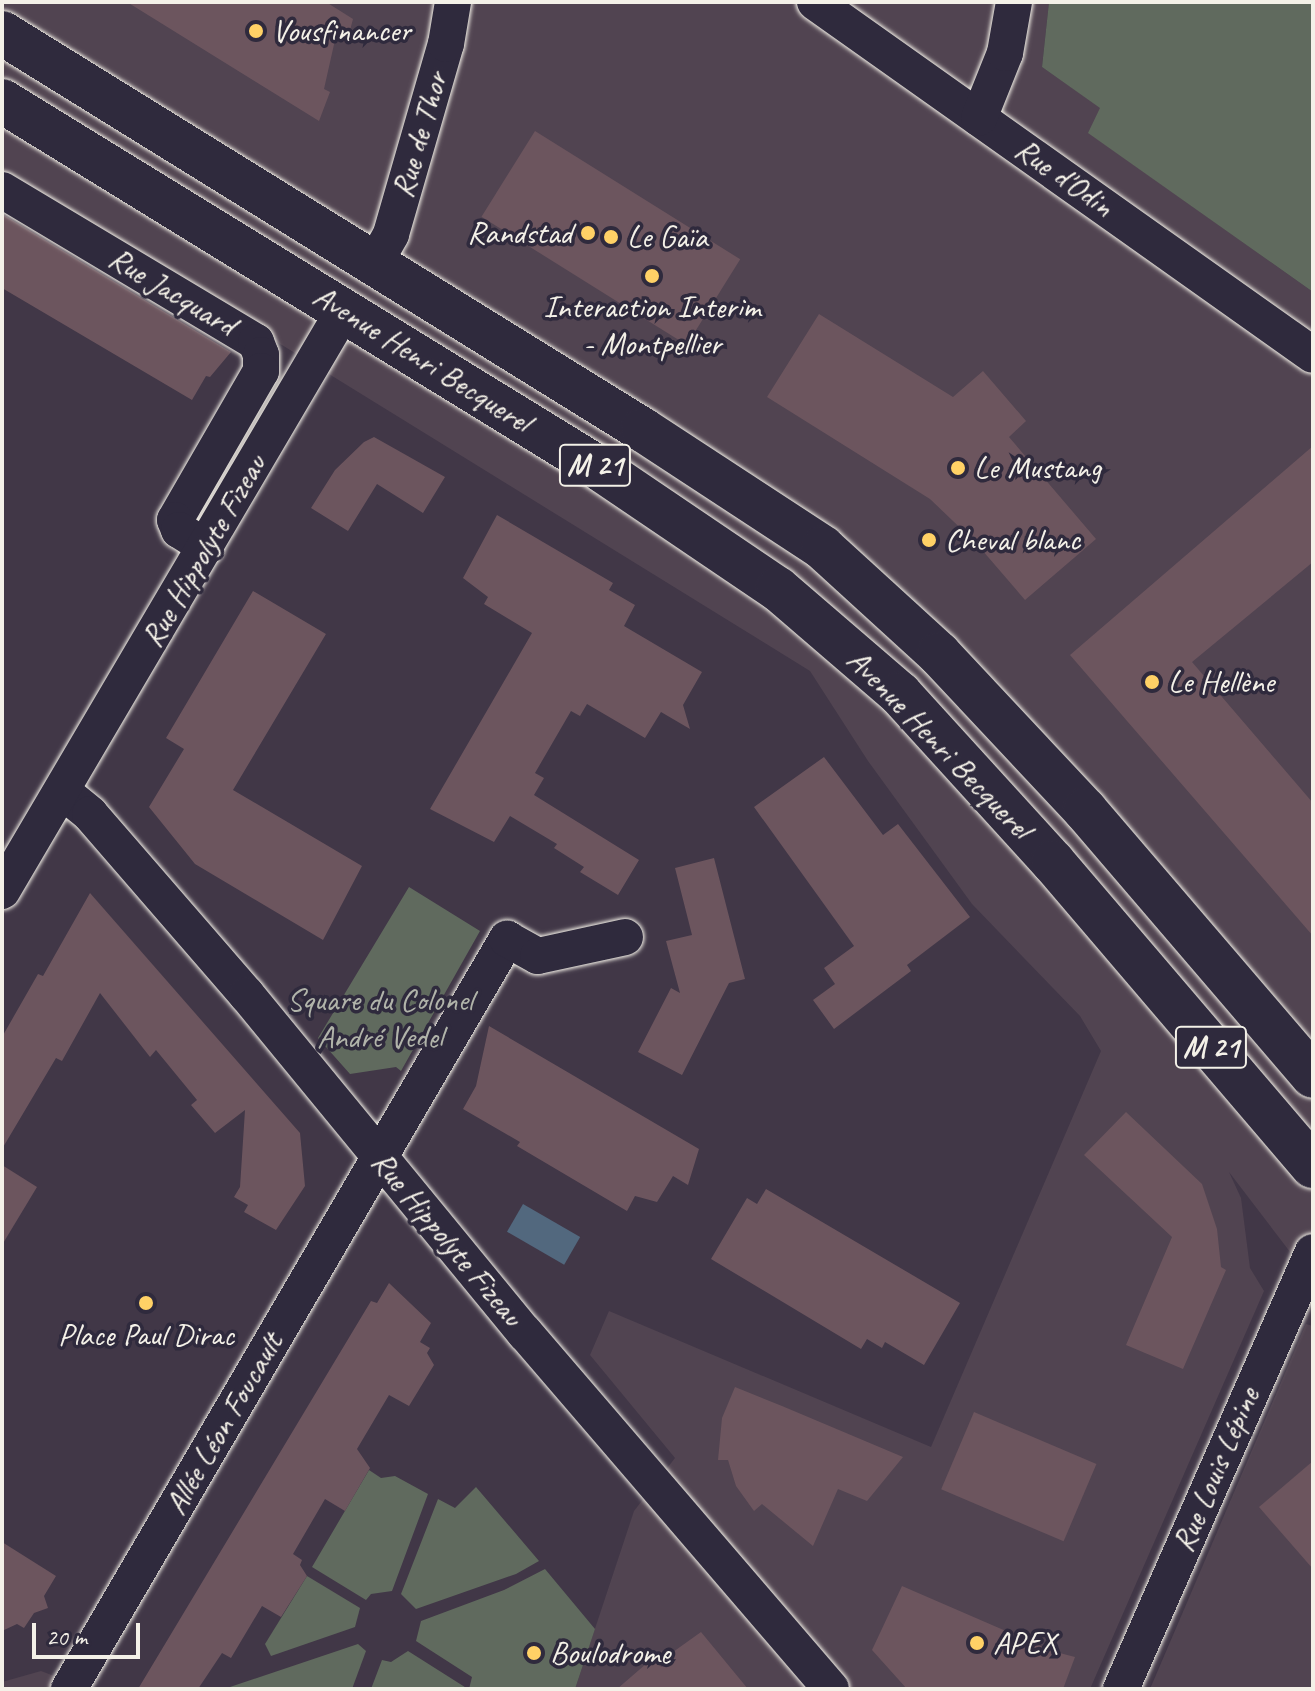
<!DOCTYPE html>
<html>
<head>
<meta charset="utf-8">
<style>
	body { margin:0 }
	#map { position:relative; width:1315px; height:1691px; overflow:hidden; background:#413747; font-family:Caveat,sans-serif }
	div>[style] { position:absolute }
	[style*='--x'] { left:calc(var(--x)*1px); top:calc(var(--y)*1px); width:calc(var(--w)*1px); rotate:calc(var(--a)*1deg) }
	.built>* { inset:0; background:#514451 }
	.green>* { inset:0; background:#606a5e }
	.water>* { inset:0; background:#52687e; transform-origin:0 0 }
	.building>* { inset:0; background:#6c555e; transform-origin:0 0 }
	.roads { filter:drop-shadow(0 0 2px #f4f1e8) drop-shadow(0 0 2px #f4f1e8) }
	.minor>* { height:36px; margin:-18px; padding:0 18px; transform-origin:18px; border-radius:18px; background:#2f2a3d }
	.primary>* { height:44px; margin:-22px; padding:0 22px; transform-origin:22px; border-radius:22px; background:#2f2a3d }
	.dots>* { width:22px; height:22px; translate:-50% -50%; box-sizing:border-box; border:4px solid #2f2a3d; border-radius:50% }
	span { translate:-50% -50%; white-space:nowrap; text-align:center; line-height:1.15; -webkit-text-stroke:7px #2f2a3d; paint-order:stroke }
	.shield-label span { padding:2px 6px; background:#2f2a3d; border:2px solid; border-radius:6px; -webkit-text-stroke-width:0 }
	.shield-label { font-size:30px; color:#f4f1e8; font-weight:700 }
	.poi-label { font-size:32px; color:#f4f1e8 }
	.left { translate:0 -50%; text-align:left }
	.right { translate:-100% -50%; text-align:right }
	.street-label { font-size:32px; color:#f4f1e8 }
	.park-label { font-size:32px; color:#b1b4aa }
	.frame { position:absolute; inset:0; border:4px solid #f4f1e8; pointer-events:none }
	.scale { position:absolute; left:32px; top:1623px; width:108px; height:36px; box-sizing:border-box; border:4px solid #f4f1e8; border-top:0; padding-left:10px; font-size:24px; line-height:28px; white-space:nowrap; color:#f4f1e8; -webkit-text-stroke:6px #2f2a3d; paint-order:stroke }
</style>
</head>
<body>
<div id="map">
	<div class="built">
		<i style="clip-path:polygon(2px 2px,1049px 2px,1042px 67px,1101px 108px,1089px 133px,1313px 292px,1313px 1282px,1229px 1172px,1241px 1198px,1250px 1268px,1264px 1291px,1090px 1689px,575px 1689px,634px 1511px,675px 1458px,590px 1355px,609px 1311px,931px 1447px,1101px 1051px,1080px 1016px,972px 904px,868px 761px,810px 671px,2px 172px)"></i>
		<i style="clip-path:polygon(1306px 1324px,1313px 1326px,1313px 1689px,1150px 1689px)"></i>
		<i style="clip-path:polygon(41px 1671px,88px 1689px,2px 1689px,2px 1682px)"></i>
	</div>
	<div class="green">
		<i style="clip-path:polygon(1049px 2px,1313px 2px,1313px 292px,1088px 133px,1100px 108px,1042px 67px)"></i>
		<i style="clip-path:polygon(409px 887px,480px 931px,401px 1071px,396px 1067px,350px 1074px,318px 1038px)"></i>
		<i style="clip-path:polygon(369px 1470px,381px 1478px,395px 1476px,428px 1494px,392px 1591px,371px 1594px,366px 1600px,312px 1567px)"></i>
		<i style="clip-path:polygon(476px 1487px,539px 1561px,516px 1574px,416px 1609px,401px 1594px,438px 1499px,455px 1508px)"></i>
		<i style="clip-path:polygon(545px 1569px,595px 1629px,575px 1689px,469px 1689px,472px 1677px,416px 1641px,421px 1621px,504px 1590px)"></i>
		<i style="clip-path:polygon(307px 1576px,360px 1608px,355px 1627px,271px 1656px,265px 1644px)"></i>
		<i style="clip-path:polygon(358px 1644px,366px 1651px,352px 1689px,224px 1689px)"></i>
		<i style="clip-path:polygon(408px 1651px,468px 1689px,371px 1689px,382px 1660px,391px 1662px)"></i>
	</div>
	<div class="water">
		<i style="left:523px;top:1204px;width:66px;height:32px;rotate:30deg"></i>
	</div>
	<div class="building">
		<i style="clip-path:polygon(127px 2px,326px 2px,353px 19px,347px 42px,335px 40px,324px 89px,330px 92px,319px 121px)"></i>
		<i style="left:535px;top:131px;width:242px;height:101px;rotate:32deg"></i>
		<i style="clip-path:polygon(2px 214px,231px 352px,210px 377px,206px 376px,192px 400px,2px 288px)"></i>
		<i style="clip-path:polygon(819px 314px,953px 397px,983px 371px,1026px 421px,1009px 437px,1096px 539px,1025px 600px,976px 543px,930px 499px,767px 397px)"></i>
		<i style="clip-path:polygon(374px 437px,445px 477px,423px 513px,377px 484px,348px 531px,311px 508px,335px 470px,364px 442px)"></i>
		<i style="clip-path:polygon(1313px 446px,1313px 562px,1192px 662px,1313px 803px,1313px 936px,1070px 655px)"></i>
		<i style="clip-path:polygon(497px 515px,613px 583px,609px 590px,635px 605px,624px 626px,702px 672px,683px 705px,690px 729px,661px 712px,645px 738px,587px 704px,580px 716px,571px 711px,535px 773px,544px 778px,534px 795px,639px 860px,618px 895px,580px 872px,584px 867px,554px 848px,557px 844px,510px 816px,494px 842px,430px 809px,532px 633px,484px 604px,488px 597px,463px 578px)"></i>
		<i style="clip-path:polygon(253px 591px,326px 634px,233px 790px,362px 866px,323px 940px,195px 864px,149px 807px,184px 749px,166px 738px)"></i>
		<i style="clip-path:polygon(824px 757px,883px 835px,898px 824px,970px 917px,907px 965px,911px 971px,834px 1029px,813px 1000px,835px 984px,824px 968px,854px 946px,754px 807px)"></i>
		<i style="clip-path:polygon(714px 858px,745px 979px,729px 983px,682px 1075px,638px 1052px,671px 988px,680px 993px,666px 941px,692px 935px,675px 868px)"></i>
		<i style="clip-path:polygon(90px 893px,300px 1133px,305px 1186px,276px 1230px,244px 1212px,248px 1205px,234px 1197px,240px 1187px,245px 1110px,215px 1133px,191px 1105px,197px 1100px,156px 1050px,150px 1057px,100px 993px,62px 1061px,56px 1058px,2px 1149px,2px 1037px,38px 974px,43px 976px)"></i>
		<i style="clip-path:polygon(489px 1026px,699px 1149px,688px 1185px,673px 1176px,657px 1202px,635px 1196px,627px 1211px,517px 1146px,520px 1142px,463px 1109px,476px 1086px)"></i>
		<i style="clip-path:polygon(1126px 1112px,1202px 1184px,1217px 1229px,1221px 1267px,1226px 1270px,1183px 1369px,1126px 1345px,1172px 1237px,1084px 1155px)"></i>
		<i style="clip-path:polygon(2px 1165px,37px 1187px,2px 1245px)"></i>
		<i style="clip-path:polygon(766px 1189px,960px 1303px,924px 1365px,885px 1342px,882px 1348px,867px 1339px,861px 1349px,711px 1259px,747px 1198px,757px 1204px)"></i>
		<i style="clip-path:polygon(389px 1283px,431px 1323px,420px 1342px,430px 1348px,427px 1353px,434px 1365px,409px 1406px,389px 1395px,357px 1449px,370px 1468px,345px 1511px,325px 1499px,293px 1554px,302px 1560px,300px 1565px,307px 1576px,281px 1617px,262px 1606px,231px 1658px,222px 1653px,198px 1689px,138px 1689px,371px 1301px,377px 1303px)"></i>
		<i style="clip-path:polygon(735px 1387px,782px 1406px,903px 1457px,867px 1501px,838px 1489px,813px 1546px,762px 1504px,754px 1511px,736px 1486px,728px 1460px,718px 1460px,722px 1418px)"></i>
		<i style="left:974px;top:1412px;width:133px;height:84px;rotate:23deg"></i>
		<i style="clip-path:polygon(1313px 1461px,1313px 1569px,1259px 1507px)"></i>
		<i style="clip-path:polygon(2px 1542px,56px 1576px,44px 1596px,48px 1608px,34px 1613px,24px 1628px,17px 1624px,2px 1631px)"></i>
		<i style="clip-path:polygon(902px 1586px,1052px 1651px,1075px 1657px,1063px 1689px,907px 1689px,872px 1650px)"></i>
		<i style="clip-path:polygon(701px 1632px,748px 1689px,617px 1689px,661px 1651px,666px 1657px)"></i>
	</div>
	<div class="roads">
		<div class="minor">
			<i style="--x:815;--y:2;--w:610;--a:35.33"></i>
			<i style="--x:979;--y:118;--w:70;--a:-68.2"></i>
			<i style="--x:1005;--y:53;--w:52;--a:-80"></i>
			<i style="--x:2;--y:190;--w:296;--a:30.9"></i>
			<i style="--x:256;--y:342;--w:14;--a:69"></i>
			<i style="--x:261;--y:355;--w:16;--a:90"></i>
			<i style="--x:261;--y:371;--w:172;--a:120"></i>
			<i style="--x:175;--y:520;--w:11;--a:68"></i>
			<i style="--x:179;--y:530;--w:32;--a:32"></i>
			<i style="--x:374;--y:264;--w:34;--a:-60"></i>
			<i style="--x:391;--y:234;--w:198;--a:-73.9"></i>
			<i style="--x:446;--y:44;--w:43;--a:-80.5"></i>
			<i style="--x:62;--y:791;--w:36;--a:39"></i>
			<i style="--x:90;--y:814;--w:240;--a:49.1"></i>
			<i style="--x:247;--y:995;--w:438;--a:50.6"></i>
			<i style="--x:525;--y:1333;--w:469;--a:49.3"></i>
			<i style="--x:2;--y:891;--w:674;--a:-59.52"></i>
			<i style="--x:69;--y:1689;--w:869;--a:-59.72"></i>
			<i style="--x:507;--y:939;--w:35;--a:29"></i>
			<i style="--x:538;--y:956;--w:89;--a:-12.3"></i>
			<i style="--x:1121;--y:1689;--w:477;--a:-66.3"></i>
		</div>
		<div class="primary">
			<i style="--x:2;--y:33;--w:754;--a:31.77"></i>
			<i style="--x:643;--y:430;--w:215;--a:33.2"></i>
			<i style="--x:823;--y:548;--w:157;--a:42.4"></i>
			<i style="--x:939;--y:654;--w:214;--a:46.9"></i>
			<i style="--x:1085;--y:810;--w:350;--a:49.4"></i>
			<i style="--x:2;--y:101;--w:704;--a:31.59"></i>
			<i style="--x:602;--y:470;--w:212;--a:34.1"></i>
			<i style="--x:778;--y:589;--w:161;--a:40.7"></i>
			<i style="--x:900;--y:694;--w:227;--a:47.7"></i>
			<i style="--x:1053;--y:862;--w:400;--a:49.5"></i>
		</div>
	</div>
	<div class="dots">
		<i style="left:256px;top:31px;background:#ffd166"></i>
		<i style="left:588px;top:233px;background:#ffd166"></i>
		<i style="left:611px;top:237px;background:#ffd166"></i>
		<i style="left:652px;top:276px;background:#ffd166"></i>
		<i style="left:958px;top:468px;background:#ffd166"></i>
		<i style="left:929px;top:540px;background:#ffd166"></i>
		<i style="left:1152px;top:682px;background:#ffd166"></i>
		<i style="left:146px;top:1303px;background:#ffd166"></i>
		<i style="left:977px;top:1643px;background:#ffd166"></i>
		<i style="left:534px;top:1653px;background:#ffd166"></i>
	</div>
	<div class="shield-label">
		<span style="left:595px;top:465px">M 21</span>
		<span style="left:1211px;top:1047px">M 21</span>
	</div>
	<div class="poi-label">
		<span class="left" style="left:272px;top:31px">Vousfinancer</span>
		<span class="right" style="left:572px;top:233px">Randstad</span>
		<span class="left" style="left:627px;top:237px">Le Gaïa</span>
		<span style="left:652px;top:326px">Interaction Interim<br>- Montpellier</span>
		<span class="left" style="left:974px;top:468px">Le Mustang</span>
		<span class="left" style="left:945px;top:540px">Cheval blanc</span>
		<span class="left" style="left:1168px;top:682px">Le Hellène</span>
		<span style="left:146px;top:1335px">Place Paul Dirac</span>
		<span class="left" style="left:993px;top:1643px">APEX</span>
		<span class="left" style="left:550px;top:1653px">Boulodrome</span>
	</div>
	<div class="street-label">
		<span style="left:420px;top:135px;rotate:-74deg">Rue de Thor</span>
		<span style="left:1064px;top:178px;rotate:35deg">Rue d'Odin</span>
		<span style="left:172px;top:292px;rotate:31deg">Rue Jacquard</span>
		<span style="left:422px;top:359px;rotate:32deg">Avenue Henri Becquerel</span>
		<span style="left:204px;top:551px;rotate:-60deg">Rue Hippolyte Fizeau</span>
		<span style="left:939px;top:744px;rotate:46deg">Avenue Henri Becquerel</span>
		<span style="left:447px;top:1239px;rotate:50deg">Rue Hippolyte Fizeau</span>
		<span style="left:224px;top:1424px;rotate:-60deg">Allée Léon Foucault</span>
		<span style="left:1216px;top:1470px;rotate:-67deg">Rue Louis Lépine</span>
	</div>
	<div class="park-label">
		<span style="left:380px;top:1019px">Square du Colonel<br>André Vedel</span>
	</div>
	<div class="frame"></div>
	<div class="scale">20 m</div>
</div>
</body>
</html>
